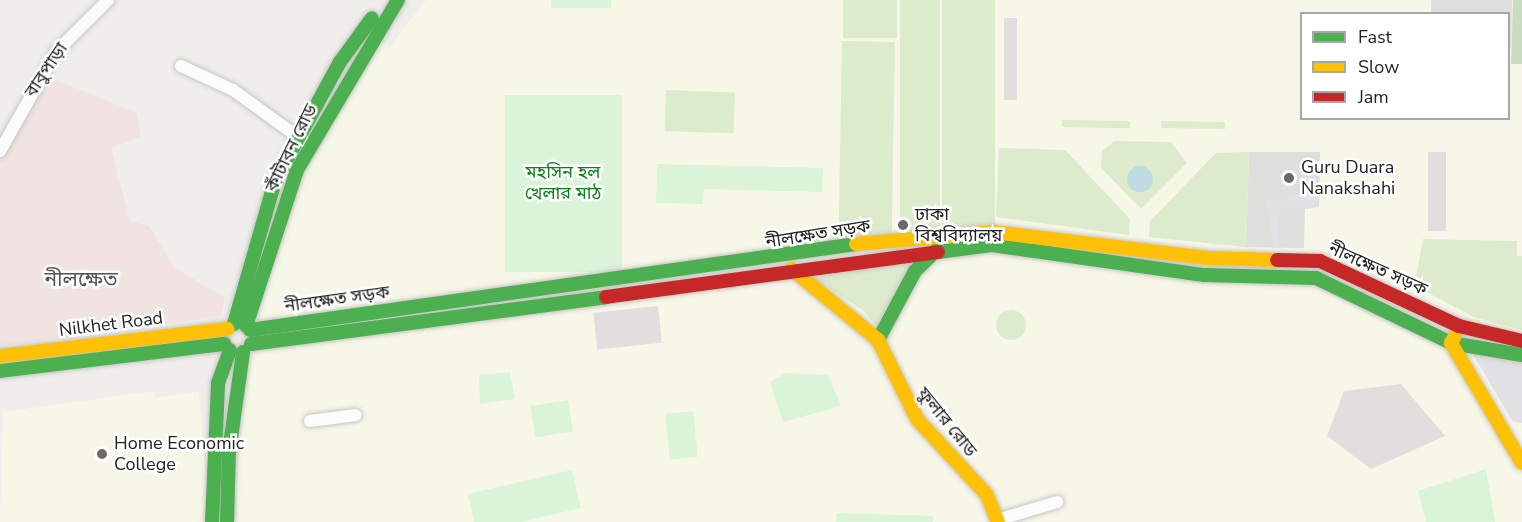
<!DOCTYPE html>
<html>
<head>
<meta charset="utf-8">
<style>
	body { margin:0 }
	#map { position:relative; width:1522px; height:522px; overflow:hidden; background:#efeeeb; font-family:"Nunito Sans","Noto Sans Bengali",sans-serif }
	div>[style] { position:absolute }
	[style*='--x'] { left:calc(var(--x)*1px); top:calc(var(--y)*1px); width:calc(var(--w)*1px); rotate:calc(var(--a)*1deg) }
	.commercial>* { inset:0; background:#f0e3e1 }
	.education>* { inset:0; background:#f7f7e8 }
	.religious>* { inset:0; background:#dededc }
	.grass>* { inset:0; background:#dcebcb; transform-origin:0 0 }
	.round { border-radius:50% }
	.forest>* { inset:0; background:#caddc1 }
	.park>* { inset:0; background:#daf4da; transform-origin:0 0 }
	.parking>* { inset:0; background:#e0dfde; transform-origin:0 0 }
	.plaza>* { inset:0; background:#e1e1e5 }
	.water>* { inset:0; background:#bfdae1 }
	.roads { filter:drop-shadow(0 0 2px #c7c6c5) drop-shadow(0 0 2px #c7c6c5) }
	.street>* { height:12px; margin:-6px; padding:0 6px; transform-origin:6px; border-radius:6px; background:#fdfcfc }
	.fast>* { height:14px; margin:-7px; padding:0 7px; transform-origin:7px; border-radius:7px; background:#4caf50 }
	.slow>* { height:14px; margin:-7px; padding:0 7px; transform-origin:7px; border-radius:7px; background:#ffc107 }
	.jam>* { height:14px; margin:-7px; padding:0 7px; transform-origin:7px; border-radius:7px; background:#c62828 }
	.dots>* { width:16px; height:16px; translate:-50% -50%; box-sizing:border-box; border:3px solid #fff; border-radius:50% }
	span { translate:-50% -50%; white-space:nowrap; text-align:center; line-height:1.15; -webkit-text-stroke:5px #fff; paint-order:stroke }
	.street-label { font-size:18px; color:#222 }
	.poi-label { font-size:18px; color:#222 }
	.left { translate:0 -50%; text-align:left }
	.park-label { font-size:18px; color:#0f801a }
	.quarter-label { font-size:21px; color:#555 }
	.legend { position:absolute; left:1300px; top:12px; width:210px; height:108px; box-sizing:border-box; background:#fff; border:2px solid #a7a7a7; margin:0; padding:8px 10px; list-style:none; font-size:18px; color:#222 }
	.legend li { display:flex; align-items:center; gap:12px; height:30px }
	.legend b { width:30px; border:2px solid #a7a7a7 }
</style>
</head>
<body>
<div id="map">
	<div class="commercial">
		<i style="clip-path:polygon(44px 75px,137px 113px,140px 137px,111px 148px,130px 221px,149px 226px,175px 268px,225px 298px,221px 316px,0 346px,0 159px)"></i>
	</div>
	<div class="education">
		<i style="clip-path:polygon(evenodd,426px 0,1522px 0,1522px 522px,236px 522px,243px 377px,255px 309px,314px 141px,378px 39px,390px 47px,426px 0,1302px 14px,1508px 14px,1508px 118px,1302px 118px,1302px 14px)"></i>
		<i style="clip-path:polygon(154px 391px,156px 398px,199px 391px,209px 522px,0 522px,3px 412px)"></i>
	</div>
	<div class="religious">
		<i style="clip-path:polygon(1431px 0,1512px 0,1511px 53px,1508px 14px,1431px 13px)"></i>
		<i style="clip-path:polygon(1249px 152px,1320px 152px,1319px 207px,1305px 209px,1304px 248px,1246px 247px)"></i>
	</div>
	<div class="grass">
		<i style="left:843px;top:0;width:54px;height:38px"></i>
		<i style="left:900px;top:0;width:40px;height:238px"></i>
		<i style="left:942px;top:0;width:53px;height:233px"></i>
		<i style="left:842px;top:41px;width:53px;height:207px;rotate:1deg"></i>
		<i style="left:666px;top:90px;width:69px;height:41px;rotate:2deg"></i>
		<i style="left:1062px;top:120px;width:68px;height:7px;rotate:1deg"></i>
		<i style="left:1161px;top:121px;width:64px;height:7px;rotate:1deg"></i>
		<i style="clip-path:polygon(1114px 141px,1171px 142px,1187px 163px,1141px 209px,1101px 168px,1102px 151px)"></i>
		<i style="clip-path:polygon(999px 148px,1065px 150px,1130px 219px,1129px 235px,996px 217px)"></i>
		<i style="clip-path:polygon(1249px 152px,1246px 247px,1149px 237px,1150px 221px,1216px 153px)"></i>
		<i style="clip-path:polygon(1423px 239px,1517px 241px,1517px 256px,1522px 256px,1522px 330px,1474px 317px,1421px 289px,1416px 277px)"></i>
		<i style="clip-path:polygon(914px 258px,876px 326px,864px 311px,814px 278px)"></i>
		<i class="round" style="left:996px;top:310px;width:30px;height:30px"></i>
	</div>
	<div class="forest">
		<i style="clip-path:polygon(1513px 0,1522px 0,1522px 64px,1511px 64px)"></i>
	</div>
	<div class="park">
		<i style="left:551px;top:0;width:60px;height:8px"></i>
		<i style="left:505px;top:95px;width:117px;height:177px"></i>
		<i style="clip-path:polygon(657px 164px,823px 168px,822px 192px,704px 189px,703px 204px,656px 203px)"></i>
		<i style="clip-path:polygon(510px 372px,515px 399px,480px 404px,479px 375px)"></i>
		<i style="clip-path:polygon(786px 373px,828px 375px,841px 406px,783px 422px,770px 382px)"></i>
		<i style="left:568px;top:400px;width:32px;height:38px;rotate:81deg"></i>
		<i style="left:693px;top:411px;width:46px;height:28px;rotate:84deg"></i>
		<i style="clip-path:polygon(1486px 469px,1495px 522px,1426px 522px,1418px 491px)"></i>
		<i style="left:572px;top:470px;width:39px;height:107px;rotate:77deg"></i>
		<i style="clip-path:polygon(837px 513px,933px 516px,933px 522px,836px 522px)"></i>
	</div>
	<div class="parking">
		<i style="left:1004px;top:18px;width:13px;height:82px"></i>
		<i style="left:1428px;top:152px;width:18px;height:79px"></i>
		<i style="left:658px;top:306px;width:37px;height:65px;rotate:84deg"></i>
		<i style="clip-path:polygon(1401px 384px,1445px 436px,1371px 469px,1327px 436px,1344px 391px)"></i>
	</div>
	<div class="plaza">
		<i style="clip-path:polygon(1318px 189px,1315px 207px,1278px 213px,1279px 248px,1274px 248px,1266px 201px)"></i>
		<i style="clip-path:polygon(1471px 351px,1522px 360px,1522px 423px,1513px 422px)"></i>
	</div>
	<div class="water">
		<i class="round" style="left:1127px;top:166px;width:26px;height:26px"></i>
	</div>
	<div class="roads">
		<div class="street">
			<i style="--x:181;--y:66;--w:57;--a:24.8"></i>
			<i style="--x:233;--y:90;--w:89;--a:35.8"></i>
			<i style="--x:0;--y:151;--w:114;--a:-60.5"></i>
			<i style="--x:56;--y:52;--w:74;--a:-45"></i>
			<i style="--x:310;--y:421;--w:46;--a:-7.4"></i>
			<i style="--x:997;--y:520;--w:63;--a:-16.7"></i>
		</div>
		<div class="fast">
			<i style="--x:938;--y:252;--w:54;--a:-7.4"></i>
			<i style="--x:992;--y:245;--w:214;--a:8.1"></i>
			<i style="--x:1204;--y:275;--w:112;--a:1.5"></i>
			<i style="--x:1316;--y:278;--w:150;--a:25.7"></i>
			<i style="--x:1451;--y:343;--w:72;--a:9.6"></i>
			<i style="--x:234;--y:324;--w:149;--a:-74"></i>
			<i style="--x:275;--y:181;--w:136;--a:-61.4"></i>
			<i style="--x:340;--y:62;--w:54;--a:-54"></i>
			<i style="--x:246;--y:326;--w:164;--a:-71.9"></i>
			<i style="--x:297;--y:170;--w:198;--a:-59.3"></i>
			<i style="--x:250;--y:330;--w:612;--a:-8.08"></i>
			<i style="--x:878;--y:340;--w:78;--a:-61.8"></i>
			<i style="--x:915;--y:271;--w:33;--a:-44"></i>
			<i style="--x:251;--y:344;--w:358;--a:-7.5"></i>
			<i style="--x:0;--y:371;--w:226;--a:-6.9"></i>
			<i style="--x:212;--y:522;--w:139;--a:-87.5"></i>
			<i style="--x:218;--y:383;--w:35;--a:-70"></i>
			<i style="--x:227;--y:522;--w:70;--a:-88.4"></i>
			<i style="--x:229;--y:452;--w:101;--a:-82"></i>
		</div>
		<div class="slow">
			<i style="--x:856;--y:244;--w:138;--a:-5"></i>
			<i style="--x:993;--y:232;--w:216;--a:6.9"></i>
			<i style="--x:1207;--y:258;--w:70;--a:1.6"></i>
			<i style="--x:792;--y:269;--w:112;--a:39.5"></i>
			<i style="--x:878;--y:340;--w:88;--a:63.7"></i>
			<i style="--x:917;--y:419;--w:103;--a:47.4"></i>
			<i style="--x:987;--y:495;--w:29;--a:68"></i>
			<i style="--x:1455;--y:336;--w:8;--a:120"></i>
			<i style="--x:1451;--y:343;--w:139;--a:59.4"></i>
			<i style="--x:0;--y:356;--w:229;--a:-6.8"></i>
		</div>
		<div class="jam">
			<i style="--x:1277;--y:260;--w:43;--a:1.3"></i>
			<i style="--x:1320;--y:261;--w:153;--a:25.1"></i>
			<i style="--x:1459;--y:326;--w:65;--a:13.4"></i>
			<i style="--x:606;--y:297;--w:335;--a:-7.7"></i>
		</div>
	</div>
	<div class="dots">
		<i style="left:1289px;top:178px;background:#6a6968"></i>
		<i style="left:903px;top:225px;background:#6a6968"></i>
		<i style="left:102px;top:454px;background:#6a6968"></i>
	</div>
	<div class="street-label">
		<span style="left:46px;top:70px;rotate:-56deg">বাবুপাড়া</span>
		<span style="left:291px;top:148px;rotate:-64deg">কাঁটাবন রোড</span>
		<span style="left:818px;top:234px;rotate:-9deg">নীলক্ষেত সড়ক</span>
		<span style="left:1378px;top:269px;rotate:24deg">নীলক্ষেত সড়ক</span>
		<span style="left:337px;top:299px;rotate:-8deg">নীলক্ষেত সড়ক</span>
		<span style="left:111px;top:324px;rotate:-7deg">Nilkhet Road</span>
		<span style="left:947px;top:422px;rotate:51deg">ফুলার রোড</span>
	</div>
	<div class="poi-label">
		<span class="left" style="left:1301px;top:178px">Guru Duara<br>Nanakshahi</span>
		<span class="left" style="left:915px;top:225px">ঢাকা<br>বিশ্ববিদ্যালয়</span>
		<span class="left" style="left:114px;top:454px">Home Economic<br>College</span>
	</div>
	<div class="park-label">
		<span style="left:563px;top:183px">মহসিন হল<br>খেলার মাঠ</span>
	</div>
	<div class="quarter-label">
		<span style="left:81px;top:279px">নীলক্ষেত</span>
	</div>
	<ul class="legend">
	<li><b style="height:8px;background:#4caf50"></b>Fast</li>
	<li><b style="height:8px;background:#ffc107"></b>Slow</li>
	<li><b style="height:8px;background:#c62828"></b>Jam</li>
	</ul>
</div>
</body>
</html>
